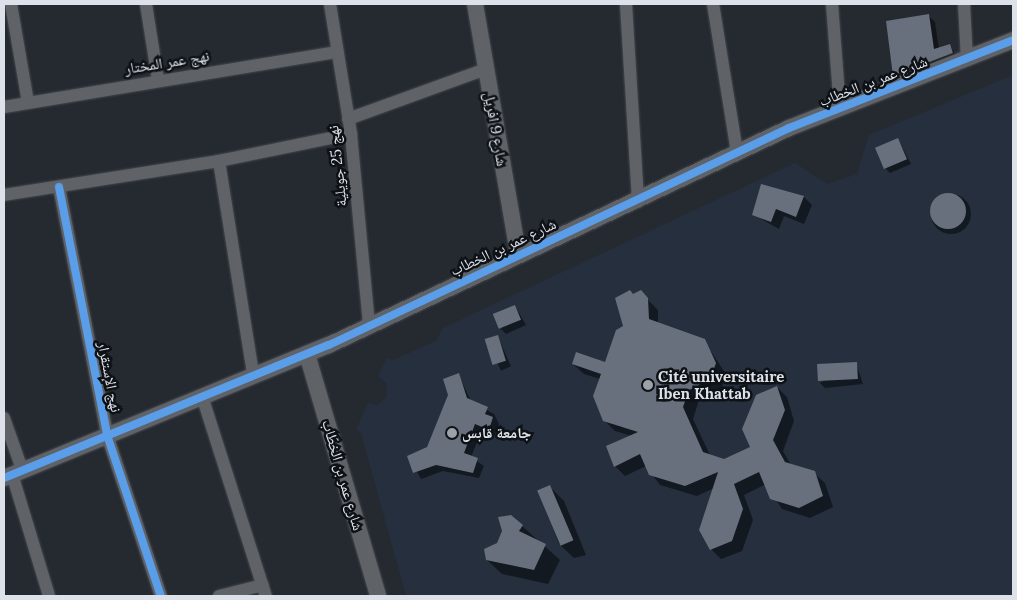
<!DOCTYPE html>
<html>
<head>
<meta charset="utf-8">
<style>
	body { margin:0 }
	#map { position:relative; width:1017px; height:600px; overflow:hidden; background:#252a30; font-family:Lora,"Noto Naskh Arabic",serif }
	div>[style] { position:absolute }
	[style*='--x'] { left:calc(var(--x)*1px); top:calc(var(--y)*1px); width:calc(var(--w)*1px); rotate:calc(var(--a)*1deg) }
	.built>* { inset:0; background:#252f3e }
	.shadow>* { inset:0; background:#0007; transform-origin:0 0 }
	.round { border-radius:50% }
	.building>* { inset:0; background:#67707c; transform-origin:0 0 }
	.roads { filter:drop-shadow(0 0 1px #44484e) drop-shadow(0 0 1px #44484e) }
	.minor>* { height:12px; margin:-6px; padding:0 6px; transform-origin:6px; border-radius:6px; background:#5f6267 }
	.tertiary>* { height:16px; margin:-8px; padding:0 8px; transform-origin:8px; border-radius:8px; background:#5f6267 }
	.cycleway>* { height:8px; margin:-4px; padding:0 4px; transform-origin:4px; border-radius:4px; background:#5a9eea }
	.dots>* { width:14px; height:14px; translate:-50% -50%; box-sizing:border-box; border:2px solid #0e1216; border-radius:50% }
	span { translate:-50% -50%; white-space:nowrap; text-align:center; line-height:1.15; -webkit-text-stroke:5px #0e1216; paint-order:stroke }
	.street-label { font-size:15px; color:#dde2ea }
	.poi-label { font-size:15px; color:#dde2ea; font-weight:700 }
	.left { translate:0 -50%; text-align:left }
	.frame { position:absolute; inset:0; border:5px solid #dde2ea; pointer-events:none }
</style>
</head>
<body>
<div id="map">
	<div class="built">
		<i style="clip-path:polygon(1013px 75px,1013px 596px,406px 596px,361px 433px,356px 430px,368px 403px,378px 405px,386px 397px,387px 384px,378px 376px,387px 358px,393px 360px,436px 341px,443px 328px,795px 163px,827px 184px,857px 174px,869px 135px)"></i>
	</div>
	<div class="shadow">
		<i style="clip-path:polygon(928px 15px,935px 22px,939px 49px,950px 46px,959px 60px,901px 82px,895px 76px,888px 22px)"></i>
		<i style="clip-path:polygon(898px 139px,911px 164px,890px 173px,885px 168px)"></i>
		<i class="round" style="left:931px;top:194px;width:40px;height:40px"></i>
		<i style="clip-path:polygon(804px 197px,812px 205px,804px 224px,784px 216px,779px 229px,754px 215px)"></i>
		<i style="clip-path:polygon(640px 292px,658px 310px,658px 324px,704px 341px,726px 374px,721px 391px,699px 400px,693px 419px,710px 455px,724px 460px,752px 448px,777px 387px,787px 397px,794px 421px,783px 451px,791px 465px,814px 473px,825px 483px,833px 507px,810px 518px,782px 509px,766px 484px,744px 495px,753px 520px,742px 551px,721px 559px,711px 549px,714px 488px,697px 496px,660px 485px,646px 466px,625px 476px,615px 466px,632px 436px,615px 431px,604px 420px,600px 379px,584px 374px,573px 364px,606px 363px,625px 326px,633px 295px)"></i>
		<i style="clip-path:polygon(515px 306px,526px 325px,506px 334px,501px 329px)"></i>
		<i style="left:498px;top:337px;width:32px;height:11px;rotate:66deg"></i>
		<i style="clip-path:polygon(856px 363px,863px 384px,825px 388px,820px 383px)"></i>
		<i style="clip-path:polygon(458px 374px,471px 401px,494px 414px,499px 424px,495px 435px,482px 430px,471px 457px,484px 466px,479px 478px,443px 471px,421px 479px,409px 457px,428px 448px)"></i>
		<i style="clip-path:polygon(550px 487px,564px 501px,586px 555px,574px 558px,559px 544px,539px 492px)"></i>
		<i style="clip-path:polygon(522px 526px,560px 560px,548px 584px,502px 574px,487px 560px,498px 544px)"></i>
	</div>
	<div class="building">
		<i style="clip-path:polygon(929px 14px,934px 49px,950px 44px,953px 53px,893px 76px,886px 21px)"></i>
		<i style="left:898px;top:138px;width:23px;height:25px;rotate:67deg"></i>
		<i style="clip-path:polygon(761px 184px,804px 196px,796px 217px,776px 209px,771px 222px,752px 215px)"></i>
		<i class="round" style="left:930px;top:193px;width:36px;height:36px"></i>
		<i style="clip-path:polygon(630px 290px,633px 294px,641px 290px,648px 298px,649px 319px,705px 339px,716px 363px,710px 380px,689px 390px,683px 407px,703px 452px,724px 459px,750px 447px,742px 429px,756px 395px,777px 386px,785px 410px,773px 440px,785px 462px,815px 471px,823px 496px,799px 508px,770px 499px,759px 472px,734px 484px,743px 509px,732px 541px,710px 550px,699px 530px,718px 472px,685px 486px,649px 475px,640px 454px,614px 467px,606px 446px,638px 432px,603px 421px,593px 396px,601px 374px,572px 364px,576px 352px,605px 362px,616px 330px,623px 326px,615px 298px)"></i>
		<i style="left:515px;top:305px;width:16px;height:24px;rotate:68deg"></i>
		<i style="left:498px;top:335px;width:27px;height:14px;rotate:73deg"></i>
		<i style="left:857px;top:362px;width:17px;height:40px;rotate:87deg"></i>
		<i style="clip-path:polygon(459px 373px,467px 398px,488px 407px,485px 414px,493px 417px,489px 430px,475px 424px,464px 453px,478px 458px,473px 473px,436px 465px,413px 473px,407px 456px,427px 447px,448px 395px,443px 379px)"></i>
		<i style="left:550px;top:485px;width:60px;height:14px;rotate:67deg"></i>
		<i style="clip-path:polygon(511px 515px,523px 525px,519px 531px,546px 544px,534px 570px,486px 560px,484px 549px,497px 543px,502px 531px,498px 517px)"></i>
	</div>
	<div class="roads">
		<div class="minor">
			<i style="--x:11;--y:4;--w:99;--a:80.2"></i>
			<i style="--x:146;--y:4;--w:77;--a:81"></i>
			<i style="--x:330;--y:4;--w:132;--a:80.8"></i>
			<i style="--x:351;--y:134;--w:193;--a:84.6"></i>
			<i style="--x:626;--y:4;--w:198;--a:86.5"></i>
			<i style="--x:713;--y:4;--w:151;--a:80.8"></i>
			<i style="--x:832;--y:4;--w:103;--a:85.6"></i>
			<i style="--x:964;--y:4;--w:56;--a:86.9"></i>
			<i style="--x:4;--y:107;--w:338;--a:-9.4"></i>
			<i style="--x:348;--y:119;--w:147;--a:-19.9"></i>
			<i style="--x:219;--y:161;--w:215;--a:80.9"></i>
			<i style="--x:59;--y:187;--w:253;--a:79"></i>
			<i style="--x:107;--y:435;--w:170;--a:71.5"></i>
			<i style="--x:4;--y:195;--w:218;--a:-9"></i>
			<i style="--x:219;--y:161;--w:135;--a:-11.6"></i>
			<i style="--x:202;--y:396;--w:210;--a:72.3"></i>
			<i style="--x:4;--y:418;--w:54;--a:70.6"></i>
			<i style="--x:12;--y:474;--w:127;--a:73.1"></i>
			<i style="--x:219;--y:596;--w:45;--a:-14"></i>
		</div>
		<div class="tertiary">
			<i style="--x:475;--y:4;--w:254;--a:80.2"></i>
			<i style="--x:307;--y:354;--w:252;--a:73.6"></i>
			<i style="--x:4;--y:478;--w:351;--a:-22.3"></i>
			<i style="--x:329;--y:345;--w:509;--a:-25.26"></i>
			<i style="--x:789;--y:128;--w:241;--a:-21.4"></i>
		</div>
	</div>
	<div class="cycleway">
		<i style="--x:59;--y:187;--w:253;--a:79"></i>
		<i style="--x:107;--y:435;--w:170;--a:71.5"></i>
		<i style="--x:4;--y:478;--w:351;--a:-22.3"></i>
		<i style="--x:329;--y:345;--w:509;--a:-25.26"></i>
		<i style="--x:789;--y:128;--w:241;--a:-21.4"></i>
	</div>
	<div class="dots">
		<i style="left:648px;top:385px;background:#9da2a9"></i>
		<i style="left:452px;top:433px;background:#9da2a9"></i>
	</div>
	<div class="street-label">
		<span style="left:167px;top:62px;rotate:-9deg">نهج عمر المختار</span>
		<span style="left:873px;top:81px;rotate:-21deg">شارع عمر بن الخطاب</span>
		<span style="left:496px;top:129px;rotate:80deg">شارع 9 افريل</span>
		<span style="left:337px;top:166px;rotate:-96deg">نهج 25 جويلية</span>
		<span style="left:503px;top:247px;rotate:-25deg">شارع عمر بن الخطاب</span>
		<span style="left:110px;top:377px;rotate:79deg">نهج الإستقرار</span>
		<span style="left:343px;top:475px;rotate:74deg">شارع عمر بن الخطّاب</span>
	</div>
	<div class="poi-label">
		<span class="left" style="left:658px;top:385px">Cité universitaire<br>Iben Khattab</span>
		<span class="left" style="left:462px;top:433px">جامعة قابس</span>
	</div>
	<div class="frame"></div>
</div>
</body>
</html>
